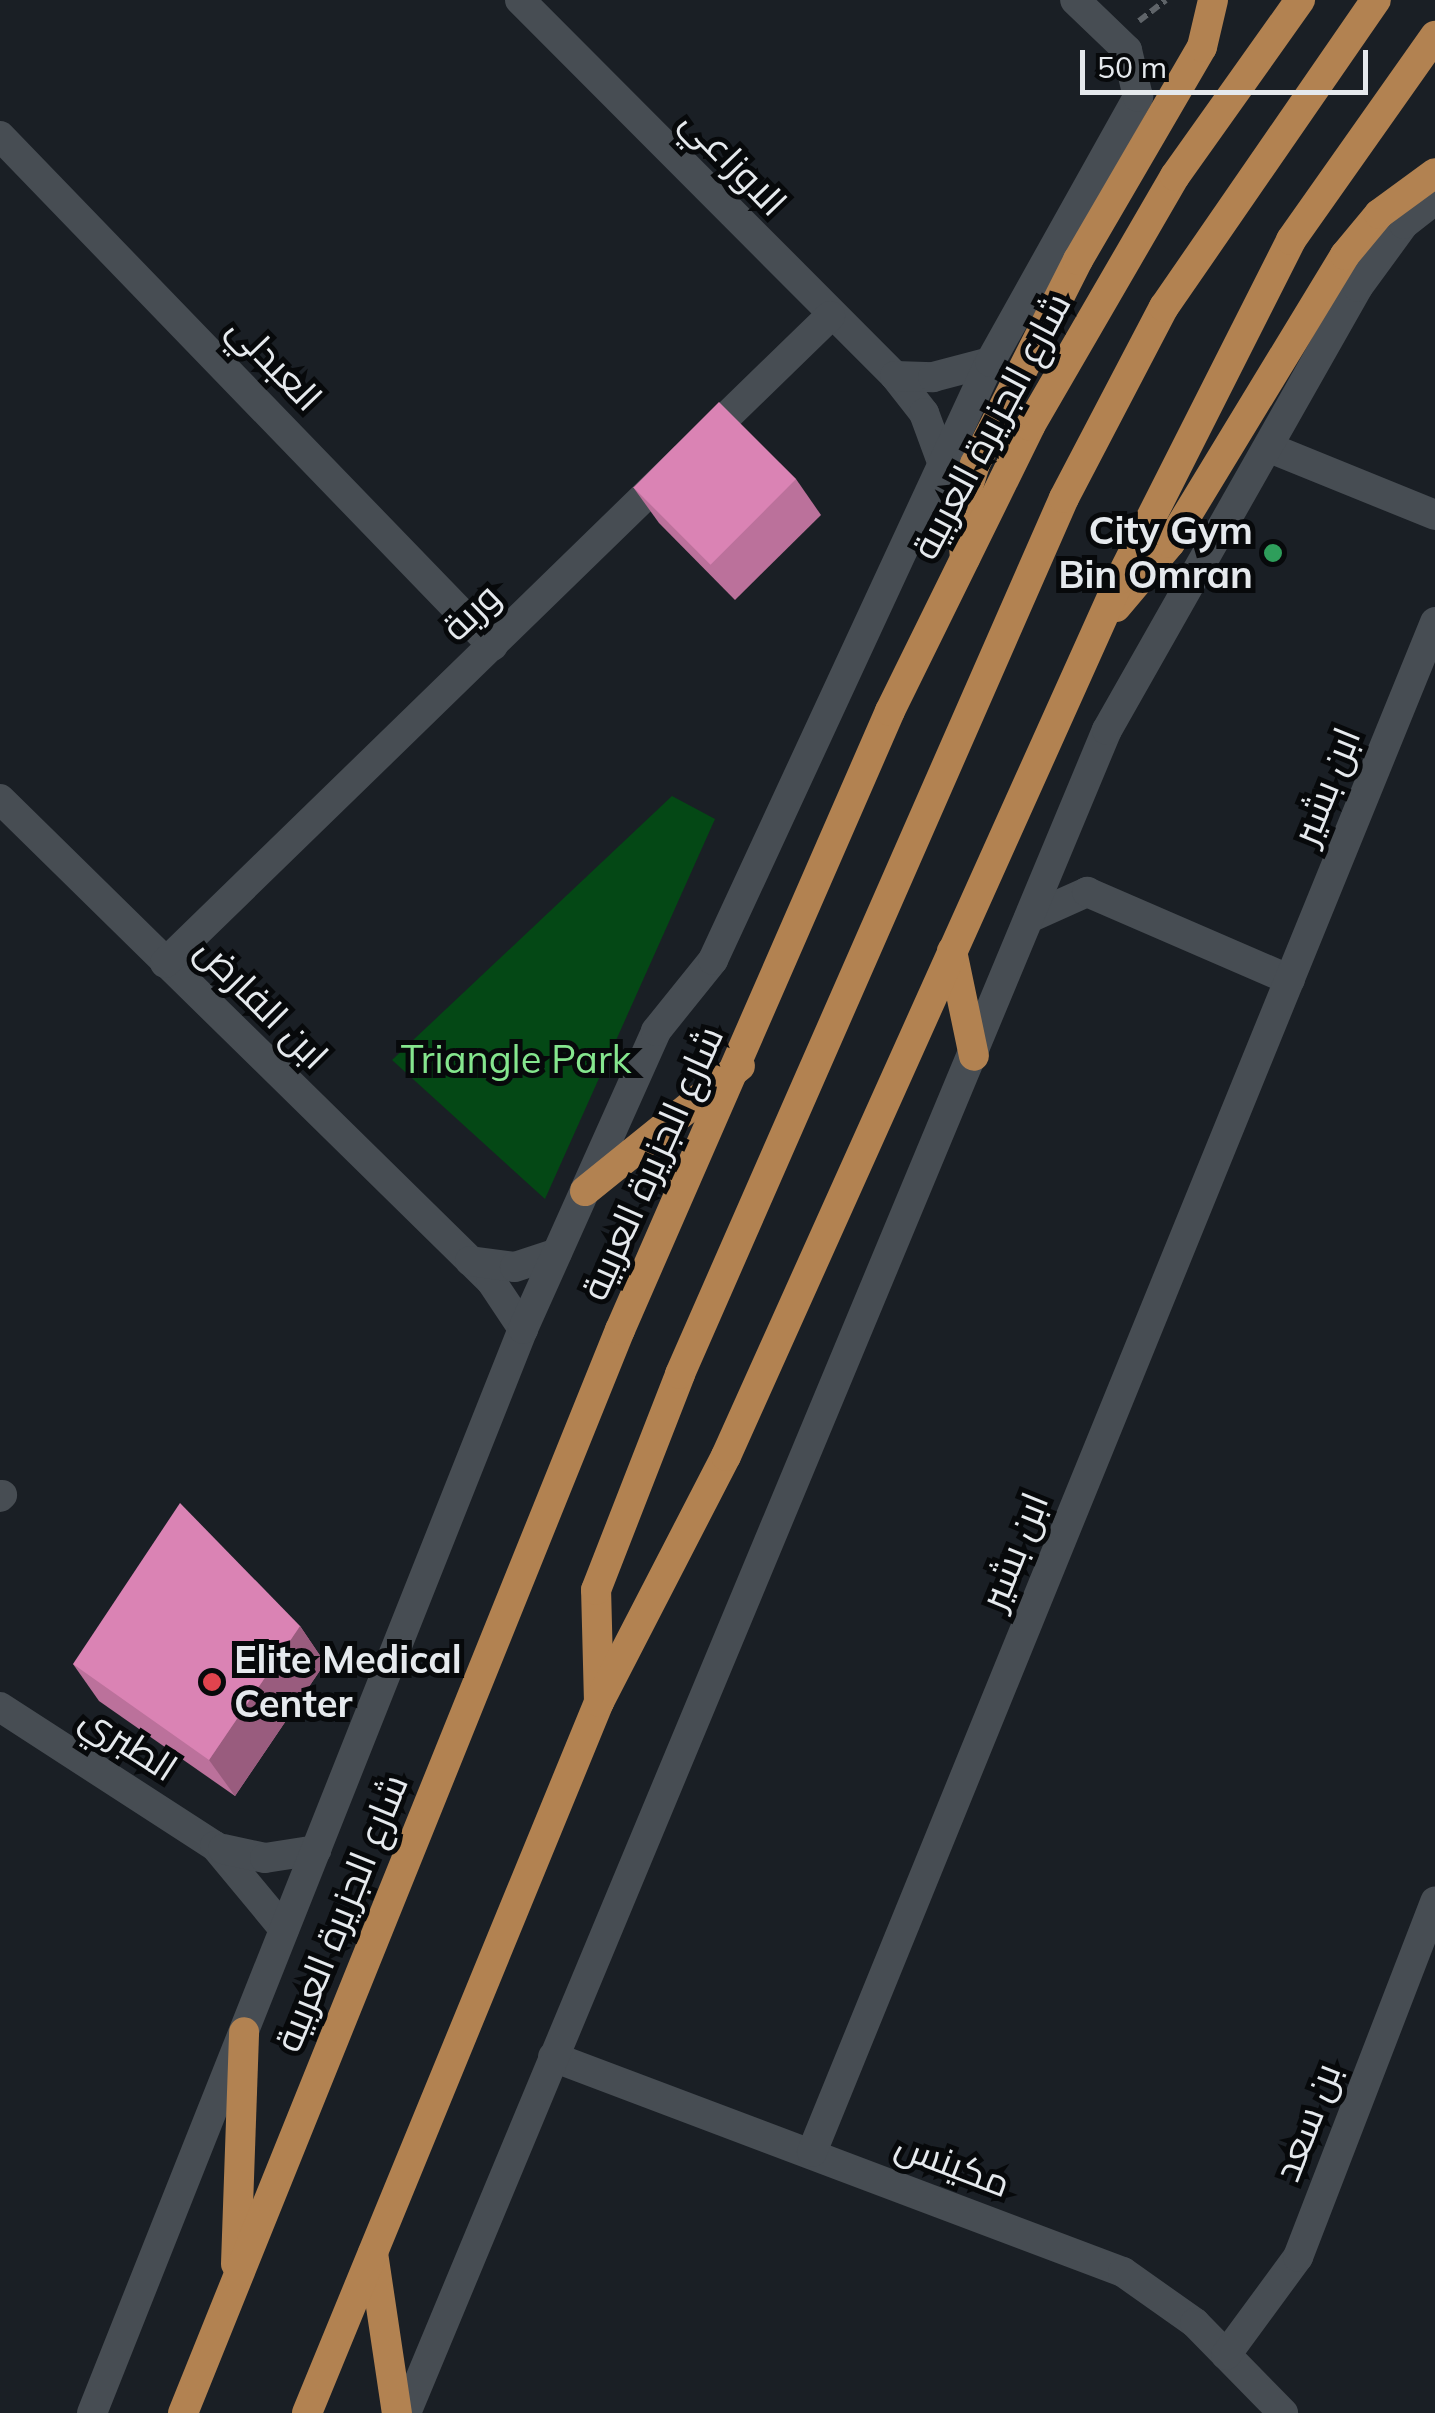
<!DOCTYPE html>
<html>
<head>
<meta charset="utf-8">
<style>
	body { margin:0 }
	#map { position:relative; width:1435px; height:2413px; overflow:hidden; background:#1a1f25; font-family:Mulish,Cairo,sans-serif }
	div>[style] { position:absolute }
	[style*='--x'] { left:calc(var(--x)*1px); top:calc(var(--y)*1px); width:calc(var(--w)*1px); rotate:calc(var(--a)*1deg) }
	.green>* { inset:0; background:#044815 }
	.path>* { height:6px; margin-top:-3px; transform-origin:0; background:repeating-linear-gradient(90deg,#5f6469 0 10px,transparent 0 15px) }
	.minor>* { height:30px; margin:-15px; padding:0 15px; transform-origin:15px; border-radius:15px; background:#474d53 }
	.major>* { height:30px; margin:-15px; padding:0 15px; transform-origin:15px; border-radius:15px; background:#b28251 }
	.wall>* { inset:0; background:#bb719b }
	.shaded-wall>* { inset:0; background:#995c7e }
	.building>* { inset:0; background:#da83b4; transform-origin:0 0 }
	.dots>* { width:28px; height:28px; translate:-50% -50%; box-sizing:border-box; border:5px solid #07090b; border-radius:50% }
	span { translate:-50% -50%; white-space:nowrap; text-align:center; line-height:1.15; -webkit-text-stroke:10px #07090b; paint-order:stroke }
	.street-label { font-size:38px; color:#e5e9ed }
	.poi-label { font-size:38px; color:#e5e9ed; font-weight:700 }
	.right { translate:-100% -50%; text-align:right }
	.left { translate:0 -50%; text-align:left }
	.park-label { font-size:38px; color:#85e68e }
	.scale { position:absolute; left:1080px; top:50px; width:288px; height:45px; box-sizing:border-box; border:5px solid #e5e9ed; border-top:0; padding-left:12px; font-size:30px; line-height:35px; white-space:nowrap; color:#e5e9ed; -webkit-text-stroke:8px #07090b; paint-order:stroke }
</style>
</head>
<body>
<div id="map">
	<div class="green">
		<i style="clip-path:polygon(672px 796px,715px 819px,545px 1199px,392px 1060px)"></i>
	</div>
	<div class="path">
		<i style="--x:1139;--y:21;--w:34;--a:-38"></i>
	</div>
	<div class="minor">
		<i style="--x:520;--y:0;--w:531;--a:45.08"></i>
		<i style="--x:895;--y:376;--w:47;--a:51.9"></i>
		<i style="--x:924;--y:413;--w:52;--a:69.8"></i>
		<i style="--x:0;--y:136;--w:709;--a:45.97"></i>
		<i style="--x:895;--y:376;--w:38;--a:2"></i>
		<i style="--x:933;--y:377;--w:59;--a:-14.7"></i>
		<i style="--x:1270;--y:448;--w:178;--a:22.1"></i>
		<i style="--x:0;--y:799;--w:688;--a:44.47"></i>
		<i style="--x:491;--y:1281;--w:58;--a:56.3"></i>
		<i style="--x:1029;--y:918;--w:64;--a:-24.1"></i>
		<i style="--x:1087;--y:892;--w:221;--a:23.4"></i>
		<i style="--x:165;--y:963;--w:928;--a:-44.21"></i>
		<i style="--x:470;--y:1261;--w:45;--a:7.6"></i>
		<i style="--x:515;--y:1267;--w:44;--a:-18.4"></i>
		<i style="--x:0;--y:1497;--w:3;--a:-45"></i>
		<i style="--x:0;--y:1707;--w:256;--a:32.9"></i>
		<i style="--x:215;--y:1846;--w:108;--a:50.3"></i>
		<i style="--x:223;--y:1849;--w:43;--a:12.1"></i>
		<i style="--x:265;--y:1858;--w:52;--a:-8.9"></i>
		<i style="--x:553;--y:2057;--w:609;--a:20.67"></i>
		<i style="--x:1123;--y:2272;--w:88;--a:35.3"></i>
		<i style="--x:1195;--y:2323;--w:126;--a:45.6"></i>
		<i style="--x:812;--y:2152;--w:1652;--a:-67.84"></i>
		<i style="--x:1226;--y:2355;--w:122;--a:-53.7"></i>
		<i style="--x:1298;--y:2257;--w:381;--a:-68.9"></i>
		<i style="--x:92;--y:2413;--w:1167;--a:-68.32"></i>
		<i style="--x:523;--y:1329;--w:326;--a:-65.9"></i>
		<i style="--x:656;--y:1031;--w:91;--a:-51.2"></i>
		<i style="--x:713;--y:960;--w:659;--a:-65.15"></i>
		<i style="--x:990;--y:362;--w:304;--a:-60.8"></i>
		<i style="--x:1138;--y:97;--w:48;--a:-103.2"></i>
		<i style="--x:1127;--y:50;--w:72;--a:-136.1"></i>
		<i style="--x:406;--y:2413;--w:1823;--a:-67.39"></i>
		<i style="--x:1107;--y:730;--w:509;--a:-60.46"></i>
		<i style="--x:1358;--y:287;--w:78;--a:-53.9"></i>
		<i style="--x:1404;--y:224;--w:39;--a:-38"></i>
	</div>
	<div class="major">
		<i style="--x:965;--y:558;--w:48;--a:-94.8"></i>
		<i style="--x:961;--y:510;--w:48;--a:-73.1"></i>
		<i style="--x:975;--y:464;--w:229;--a:-63.2"></i>
		<i style="--x:1078;--y:260;--w:246;--a:-59.8"></i>
		<i style="--x:1202;--y:47;--w:48;--a:-76.8"></i>
		<i style="--x:1116;--y:607;--w:84;--a:-49.8"></i>
		<i style="--x:1170;--y:543;--w:337;--a:-58.7"></i>
		<i style="--x:1345;--y:255;--w:53;--a:-50.3"></i>
		<i style="--x:1379;--y:214;--w:69;--a:-36.2"></i>
		<i style="--x:952;--y:951;--w:107;--a:78.2"></i>
		<i style="--x:585;--y:1191;--w:199;--a:-38.9"></i>
		<i style="--x:599;--y:1702;--w:112;--a:-91.5"></i>
		<i style="--x:596;--y:1590;--w:232;--a:-68.7"></i>
		<i style="--x:680;--y:1374;--w:956;--a:-66.33"></i>
		<i style="--x:1064;--y:498;--w:216;--a:-62.4"></i>
		<i style="--x:1164;--y:307;--w:373;--a:-55.4"></i>
		<i style="--x:373;--y:2253;--w:162;--a:81.5"></i>
		<i style="--x:236;--y:2264;--w:232;--a:-88"></i>
		<i style="--x:183;--y:2413;--w:1168;--a:-68.03"></i>
		<i style="--x:620;--y:1330;--w:675;--a:-66.43"></i>
		<i style="--x:890;--y:711;--w:318;--a:-63.8"></i>
		<i style="--x:1030;--y:426;--w:289;--a:-59.9"></i>
		<i style="--x:1175;--y:176;--w:216;--a:-54.6"></i>
		<i style="--x:307;--y:2413;--w:769;--a:-67.67"></i>
		<i style="--x:599;--y:1702;--w:277;--a:-62.7"></i>
		<i style="--x:726;--y:1456;--w:961;--a:-65.81"></i>
		<i style="--x:1120;--y:579;--w:380;--a:-63.2"></i>
		<i style="--x:1291;--y:240;--w:250;--a:-54.8"></i>
	</div>
	<div class="wall">
		<i style="clip-path:polygon(796px 479px,821px 515px,735px 600px,659px 523px,633px 487px)"></i>
		<i style="clip-path:polygon(300px 1626px,325px 1663px,235px 1796px,99px 1701px,73px 1664px)"></i>
	</div>
	<div class="shaded-wall">
		<i style="clip-path:polygon(300px 1626px,325px 1663px,235px 1796px,209px 1760px)"></i>
	</div>
	<div class="building">
		<i style="left:719px;top:402px;width:109px;height:121px;rotate:45deg"></i>
		<i style="clip-path:polygon(180px 1503px,300px 1626px,209px 1760px,73px 1664px)"></i>
	</div>
	<div class="dots">
		<i style="left:1273px;top:553px;background:#2e9e5b"></i>
		<i style="left:212px;top:1682px;background:#e0444e"></i>
	</div>
	<div class="street-label">
		<span style="left:734px;top:162px;rotate:46deg">الاوزاعي</span>
		<span style="left:275px;top:363px;rotate:46deg">العبدلي</span>
		<span style="left:991px;top:426px;rotate:-62deg">شارع الجزيرة العربية</span>
		<span style="left:471px;top:612px;rotate:-44deg">وربة</span>
		<span style="left:1326px;top:786px;rotate:-68deg">ابن بشير</span>
		<span style="left:262px;top:1003px;rotate:45deg">ابن الفارض</span>
		<span style="left:652px;top:1163px;rotate:-66deg">شارع الجزيرة العربية</span>
		<span style="left:1014px;top:1551px;rotate:-68deg">ابن بشير</span>
		<span style="left:129px;top:1743px;rotate:33deg">الطبري</span>
		<span style="left:341px;top:1913px;rotate:-68deg">شارع الجزيرة العربية</span>
		<span style="left:1307px;top:2122px;rotate:-69deg">بن سعد</span>
		<span style="left:953px;top:2164px;rotate:21deg">مكينس</span>
	</div>
	<div class="poi-label">
		<span class="right" style="left:1253px;top:553px">City Gym<br>Bin Omran</span>
		<span class="left" style="left:234px;top:1682px">Elite Medical<br>Center</span>
	</div>
	<div class="park-label">
		<span style="left:516px;top:1060px">Triangle Park</span>
	</div>
	<div class="scale">50 m</div>
</div>
</body>
</html>
